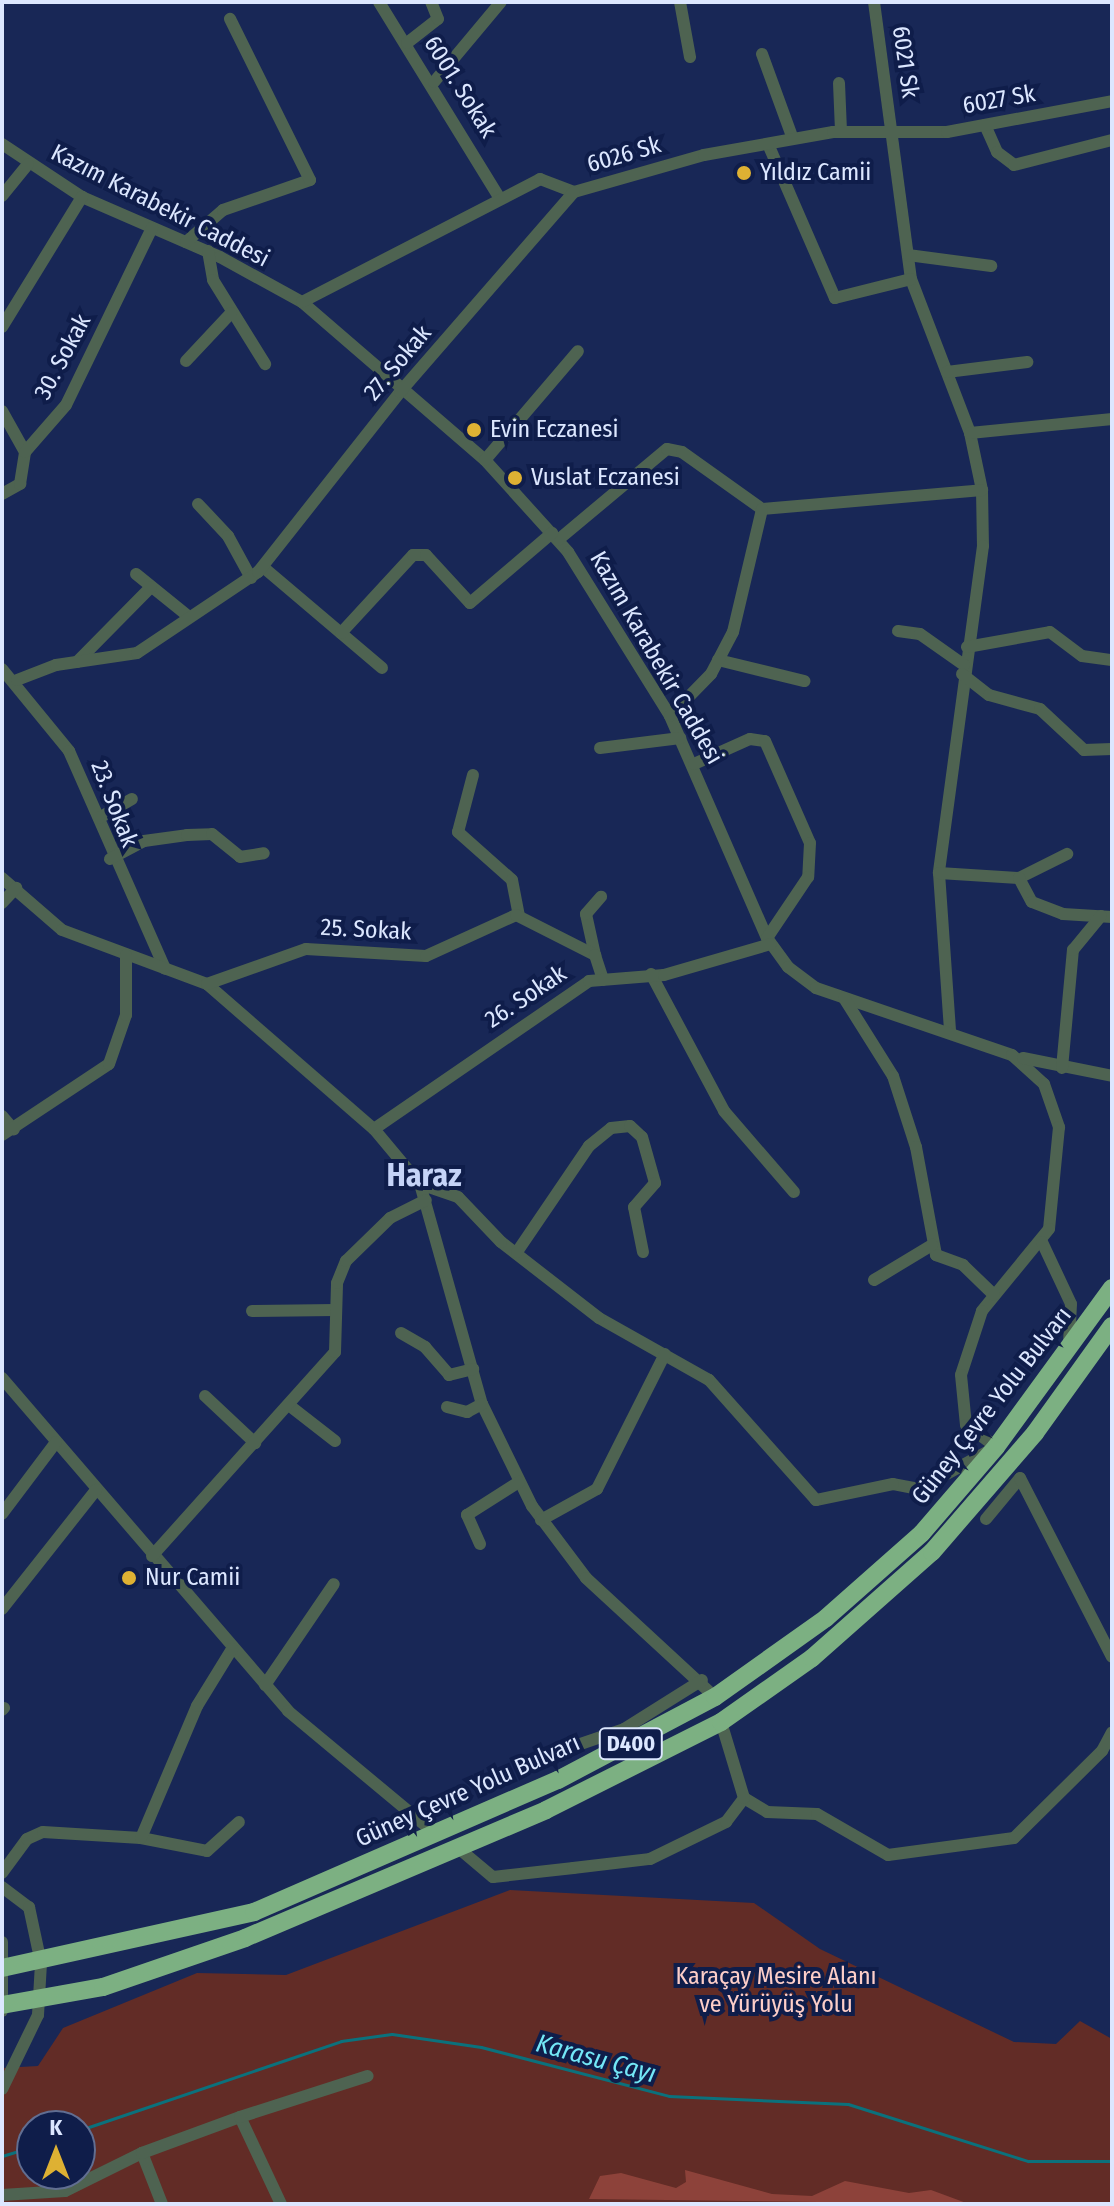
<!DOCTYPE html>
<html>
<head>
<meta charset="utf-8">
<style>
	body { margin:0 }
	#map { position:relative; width:1114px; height:2206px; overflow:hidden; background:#182756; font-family:"Fira Sans Condensed",sans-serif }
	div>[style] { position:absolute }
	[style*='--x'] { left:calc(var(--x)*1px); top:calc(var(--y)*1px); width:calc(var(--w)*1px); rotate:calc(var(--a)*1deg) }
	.green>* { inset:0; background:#622c26 }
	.forest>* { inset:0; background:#8d423a }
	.stream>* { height:3px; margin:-1.5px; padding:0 1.5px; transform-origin:1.5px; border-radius:1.5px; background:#0b717c }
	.minor>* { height:12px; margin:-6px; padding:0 6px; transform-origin:6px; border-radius:6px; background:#4e6351 }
	.highway>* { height:18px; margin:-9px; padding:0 9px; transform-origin:9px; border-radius:9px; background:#7cb082 }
	.dots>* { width:22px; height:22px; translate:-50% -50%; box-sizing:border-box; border:4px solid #0f1d4a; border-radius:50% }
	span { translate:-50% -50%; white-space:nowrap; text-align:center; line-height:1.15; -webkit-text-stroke:8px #0f1d4a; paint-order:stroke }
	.shield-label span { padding:2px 6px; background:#0f1d4a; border:2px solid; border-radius:6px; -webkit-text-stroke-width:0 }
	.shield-label { font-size:22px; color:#dce7ff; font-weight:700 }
	.street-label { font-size:24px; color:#dce7ff }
	.poi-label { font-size:24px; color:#dce7ff }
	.left { translate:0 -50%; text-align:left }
	.park-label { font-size:24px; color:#fdcec8 }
	.water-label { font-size:26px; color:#73e7f7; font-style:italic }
	.district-label { font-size:32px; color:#c5d3f7; font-weight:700 }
	.frame { position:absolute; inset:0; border:4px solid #dce7ff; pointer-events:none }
	.north { position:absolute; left:16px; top:2110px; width:80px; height:80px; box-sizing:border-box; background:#0f1d4a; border:2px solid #616e92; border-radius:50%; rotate:0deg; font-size:22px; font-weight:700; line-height:32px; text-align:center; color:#dce7ff }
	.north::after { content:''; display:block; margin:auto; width:28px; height:36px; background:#deb133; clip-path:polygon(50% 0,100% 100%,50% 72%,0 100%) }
</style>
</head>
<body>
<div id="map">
	<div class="green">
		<i style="clip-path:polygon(evenodd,510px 1890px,754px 1903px,820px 1949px,1014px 2042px,1056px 2044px,1080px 2021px,1112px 2039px,1112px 2204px,2px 2204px,2px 2068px,38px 2066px,63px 2028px,197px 1973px,286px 1975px,510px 1890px,32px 2126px,80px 2126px,80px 2174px,32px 2174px,32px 2126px)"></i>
	</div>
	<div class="forest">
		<i style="clip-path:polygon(685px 2170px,772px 2194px,812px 2196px,845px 2181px,909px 2193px,931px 2190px,969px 2204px,589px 2199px,600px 2176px,621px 2173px,676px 2188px,686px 2182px)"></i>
	</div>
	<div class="stream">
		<i style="--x:80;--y:2130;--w:276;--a:-18.8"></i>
		<i style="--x:341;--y:2041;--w:51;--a:-7.8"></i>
		<i style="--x:392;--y:2034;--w:90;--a:8.3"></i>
		<i style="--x:481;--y:2047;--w:194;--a:14.6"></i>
		<i style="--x:669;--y:2096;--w:179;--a:2.6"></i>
		<i style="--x:848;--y:2104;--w:189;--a:17.6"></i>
		<i style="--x:1028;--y:2161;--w:84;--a:0"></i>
		<i style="--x:2;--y:2156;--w:31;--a:-17"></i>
	</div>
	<div class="minor">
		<i style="--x:379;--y:2;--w:229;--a:58.4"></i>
		<i style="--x:680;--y:2;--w:56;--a:79.7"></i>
		<i style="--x:874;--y:2;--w:279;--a:82.4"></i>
		<i style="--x:911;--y:279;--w:165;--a:69"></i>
		<i style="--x:970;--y:433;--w:58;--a:78.1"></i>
		<i style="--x:982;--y:490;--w:56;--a:89"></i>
		<i style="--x:983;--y:546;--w:330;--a:97.7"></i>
		<i style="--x:939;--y:873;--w:159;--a:86"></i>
		<i style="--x:407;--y:43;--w:39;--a:-38"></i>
		<i style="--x:438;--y:19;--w:18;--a:-112"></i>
		<i style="--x:762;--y:54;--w:90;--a:70"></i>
		<i style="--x:434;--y:82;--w:104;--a:-50.1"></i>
		<i style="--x:839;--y:83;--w:48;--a:87.6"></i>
		<i style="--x:985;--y:125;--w:30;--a:66"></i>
		<i style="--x:997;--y:152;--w:21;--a:37"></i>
		<i style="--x:1014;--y:165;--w:101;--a:-14.3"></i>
		<i style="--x:2;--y:144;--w:96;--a:33.5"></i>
		<i style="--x:82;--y:197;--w:150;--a:23.5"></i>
		<i style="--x:220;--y:257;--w:94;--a:28.8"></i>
		<i style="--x:302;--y:302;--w:242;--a:40.8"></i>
		<i style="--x:485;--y:460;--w:124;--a:47.9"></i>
		<i style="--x:568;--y:552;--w:193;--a:58.1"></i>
		<i style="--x:670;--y:716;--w:242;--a:66.4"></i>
		<i style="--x:767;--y:938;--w:36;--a:54"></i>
		<i style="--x:788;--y:967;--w:35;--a:37"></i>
		<i style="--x:816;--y:988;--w:207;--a:18.9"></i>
		<i style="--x:1012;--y:1055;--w:43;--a:42.2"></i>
		<i style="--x:1044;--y:1084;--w:46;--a:70.8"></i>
		<i style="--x:1059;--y:1127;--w:102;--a:95.6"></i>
		<i style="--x:1049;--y:1229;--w:106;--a:129.3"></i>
		<i style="--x:982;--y:1311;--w:67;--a:108.2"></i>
		<i style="--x:961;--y:1375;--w:50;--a:84.3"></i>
		<i style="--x:966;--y:1425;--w:37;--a:36"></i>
		<i style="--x:996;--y:1447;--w:88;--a:151.4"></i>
		<i style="--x:919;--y:1489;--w:26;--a:-169"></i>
		<i style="--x:893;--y:1484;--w:79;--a:168.3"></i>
		<i style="--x:816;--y:1500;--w:161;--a:-131.7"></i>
		<i style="--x:709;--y:1380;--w:126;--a:-150.6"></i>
		<i style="--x:599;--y:1318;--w:124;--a:-142.2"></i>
		<i style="--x:501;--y:1242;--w:62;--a:-133.7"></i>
		<i style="--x:458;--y:1197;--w:40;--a:-161.1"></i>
		<i style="--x:768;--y:144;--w:168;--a:66.5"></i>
		<i style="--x:835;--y:298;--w:78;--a:-14"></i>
		<i style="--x:2;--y:196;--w:41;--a:-50.9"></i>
		<i style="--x:186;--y:242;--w:49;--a:-40.9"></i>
		<i style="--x:223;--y:210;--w:92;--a:-19"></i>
		<i style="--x:310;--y:180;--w:180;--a:-116.4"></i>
		<i style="--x:208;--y:251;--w:29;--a:80"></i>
		<i style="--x:213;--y:280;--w:99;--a:58.2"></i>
		<i style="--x:908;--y:255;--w:84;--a:7.5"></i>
		<i style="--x:302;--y:302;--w:268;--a:-27.3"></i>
		<i style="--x:540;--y:179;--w:36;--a:21"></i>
		<i style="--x:574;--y:192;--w:135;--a:-15.9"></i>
		<i style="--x:704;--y:155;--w:131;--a:-10.1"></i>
		<i style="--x:833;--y:132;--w:114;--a:0"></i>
		<i style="--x:947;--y:132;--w:168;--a:-10.6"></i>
		<i style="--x:2;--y:327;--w:153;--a:-58.4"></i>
		<i style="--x:186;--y:361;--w:66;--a:-46.8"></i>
		<i style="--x:947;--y:372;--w:81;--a:-7.1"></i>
		<i style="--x:2;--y:411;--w:47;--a:60.7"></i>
		<i style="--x:970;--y:433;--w:143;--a:-5.6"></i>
		<i style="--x:485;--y:460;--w:143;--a:-49.5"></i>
		<i style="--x:2;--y:494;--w:21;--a:-29"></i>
		<i style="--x:20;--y:484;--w:32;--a:-81"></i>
		<i style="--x:25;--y:452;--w:62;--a:-48.9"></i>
		<i style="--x:66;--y:405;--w:197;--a:-64.1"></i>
		<i style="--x:198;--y:504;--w:44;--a:46.8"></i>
		<i style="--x:228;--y:536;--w:48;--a:61.3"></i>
		<i style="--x:558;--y:540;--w:142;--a:-39.9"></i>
		<i style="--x:667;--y:449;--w:15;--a:11"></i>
		<i style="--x:682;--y:452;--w:98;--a:35.5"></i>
		<i style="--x:762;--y:509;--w:221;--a:-4.9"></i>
		<i style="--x:263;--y:567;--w:156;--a:40.3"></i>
		<i style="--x:136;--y:574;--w:67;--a:38.9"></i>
		<i style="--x:898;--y:631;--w:22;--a:8"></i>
		<i style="--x:920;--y:634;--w:54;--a:35.2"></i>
		<i style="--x:341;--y:633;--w:106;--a:-47.3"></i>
		<i style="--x:413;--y:555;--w:13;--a:0"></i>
		<i style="--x:426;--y:555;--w:65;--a:47.5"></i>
		<i style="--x:470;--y:603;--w:108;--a:-40.5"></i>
		<i style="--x:967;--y:647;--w:84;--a:-10.2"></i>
		<i style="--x:1050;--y:632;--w:40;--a:37"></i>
		<i style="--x:1082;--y:656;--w:30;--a:8"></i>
		<i style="--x:718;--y:660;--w:89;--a:13.7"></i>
		<i style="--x:77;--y:662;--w:105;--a:-45.4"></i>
		<i style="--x:2;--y:669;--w:106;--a:50.7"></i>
		<i style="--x:69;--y:751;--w:238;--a:66.2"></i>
		<i style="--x:962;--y:674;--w:34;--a:38"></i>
		<i style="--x:989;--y:695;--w:53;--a:15.4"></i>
		<i style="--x:1040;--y:709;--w:60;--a:43"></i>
		<i style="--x:1084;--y:750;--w:28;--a:-2"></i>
		<i style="--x:17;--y:680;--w:42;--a:-21"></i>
		<i style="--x:56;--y:665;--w:82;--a:-8.4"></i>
		<i style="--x:137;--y:653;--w:146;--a:-33.8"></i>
		<i style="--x:258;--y:572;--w:229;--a:-51.7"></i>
		<i style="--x:400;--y:392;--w:265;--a:-49"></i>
		<i style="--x:670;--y:716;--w:59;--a:-45.7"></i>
		<i style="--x:711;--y:674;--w:47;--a:-62.4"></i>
		<i style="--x:733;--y:632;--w:126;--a:-76.7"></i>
		<i style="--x:600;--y:748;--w:81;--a:-7.1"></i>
		<i style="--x:694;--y:764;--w:61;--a:-24.1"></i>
		<i style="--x:750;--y:739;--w:15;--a:8"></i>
		<i style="--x:765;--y:741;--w:111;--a:66.2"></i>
		<i style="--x:810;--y:843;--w:34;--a:93"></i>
		<i style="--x:808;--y:877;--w:73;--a:123.9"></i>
		<i style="--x:473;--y:775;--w:59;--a:104.7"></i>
		<i style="--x:458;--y:832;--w:72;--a:41.6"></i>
		<i style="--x:512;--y:880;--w:36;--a:79"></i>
		<i style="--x:99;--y:818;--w:38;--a:-30"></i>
		<i style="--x:110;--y:859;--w:38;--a:-28"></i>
		<i style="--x:144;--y:841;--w:43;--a:-7.9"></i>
		<i style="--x:187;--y:835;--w:25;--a:-2"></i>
		<i style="--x:212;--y:834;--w:36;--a:39"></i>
		<i style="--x:240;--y:857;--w:24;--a:-9"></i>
		<i style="--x:939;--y:873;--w:80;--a:3.6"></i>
		<i style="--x:1019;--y:878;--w:54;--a:-26.6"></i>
		<i style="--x:2;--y:878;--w:79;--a:40.9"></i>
		<i style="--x:62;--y:930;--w:155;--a:20.4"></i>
		<i style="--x:207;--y:984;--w:221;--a:41"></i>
		<i style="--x:374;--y:1129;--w:72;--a:50.1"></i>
		<i style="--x:420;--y:1184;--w:229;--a:74.3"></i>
		<i style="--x:482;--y:1404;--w:114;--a:63.9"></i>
		<i style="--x:532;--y:1506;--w:90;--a:53.1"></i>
		<i style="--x:586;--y:1578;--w:176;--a:42.7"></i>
		<i style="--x:1019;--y:878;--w:27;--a:62"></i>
		<i style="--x:1032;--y:902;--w:33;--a:21"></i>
		<i style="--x:1063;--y:914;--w:49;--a:3.5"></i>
		<i style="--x:2;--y:903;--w:21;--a:-47"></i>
		<i style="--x:595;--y:955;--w:42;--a:-102.4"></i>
		<i style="--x:586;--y:914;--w:23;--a:-49"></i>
		<i style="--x:651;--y:974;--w:155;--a:61.9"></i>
		<i style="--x:724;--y:1111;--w:107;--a:49.2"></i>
		<i style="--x:207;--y:984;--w:105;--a:-19.5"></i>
		<i style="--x:306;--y:949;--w:120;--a:3.3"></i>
		<i style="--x:426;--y:956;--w:99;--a:-24.5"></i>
		<i style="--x:516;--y:915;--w:89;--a:26.9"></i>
		<i style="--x:595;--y:955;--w:26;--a:72"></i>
		<i style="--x:844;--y:998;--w:92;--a:57.9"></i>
		<i style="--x:893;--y:1076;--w:75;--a:72.1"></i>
		<i style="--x:916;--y:1147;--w:110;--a:79.5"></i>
		<i style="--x:936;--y:1255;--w:29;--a:20"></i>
		<i style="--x:963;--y:1265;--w:43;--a:44.1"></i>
		<i style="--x:1023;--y:1058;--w:91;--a:11.4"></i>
		<i style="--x:1062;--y:1068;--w:119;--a:-84.7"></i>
		<i style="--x:1073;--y:950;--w:44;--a:-50.5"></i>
		<i style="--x:2;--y:1116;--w:18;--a:49"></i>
		<i style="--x:374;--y:1129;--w:261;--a:-34.5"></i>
		<i style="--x:589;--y:981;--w:75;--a:-4.6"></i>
		<i style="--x:664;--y:975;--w:111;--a:-16.2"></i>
		<i style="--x:2;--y:1135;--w:128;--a:-33.6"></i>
		<i style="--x:109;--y:1064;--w:52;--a:-70.9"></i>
		<i style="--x:126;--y:1015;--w:60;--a:-90"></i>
		<i style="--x:1042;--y:1242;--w:68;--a:64.9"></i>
		<i style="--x:1071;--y:1304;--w:40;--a:92.9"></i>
		<i style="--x:517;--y:1252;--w:128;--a:-55.8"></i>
		<i style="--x:589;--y:1146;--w:28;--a:-39"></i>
		<i style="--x:611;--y:1128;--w:19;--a:-6"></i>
		<i style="--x:630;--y:1126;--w:16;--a:43"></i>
		<i style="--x:642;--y:1137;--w:48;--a:74.2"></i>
		<i style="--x:655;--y:1183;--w:32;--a:131"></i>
		<i style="--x:634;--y:1207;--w:46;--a:78.7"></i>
		<i style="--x:874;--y:1280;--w:68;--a:-31.1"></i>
		<i style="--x:252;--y:1311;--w:83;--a:-0.7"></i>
		<i style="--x:401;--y:1333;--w:28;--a:30"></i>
		<i style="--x:425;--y:1347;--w:37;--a:49"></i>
		<i style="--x:449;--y:1375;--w:25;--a:-14"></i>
		<i style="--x:2;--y:1378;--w:439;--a:49.3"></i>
		<i style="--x:288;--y:1711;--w:178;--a:39.8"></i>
		<i style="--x:205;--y:1396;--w:69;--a:43.2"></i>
		<i style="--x:290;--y:1406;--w:57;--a:37.9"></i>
		<i style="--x:447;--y:1407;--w:21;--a:14"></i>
		<i style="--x:467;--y:1412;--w:17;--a:-28"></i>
		<i style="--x:2;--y:1514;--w:90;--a:-53.1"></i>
		<i style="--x:986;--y:1519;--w:53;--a:-50.3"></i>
		<i style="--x:1020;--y:1478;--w:201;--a:62.8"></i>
		<i style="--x:541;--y:1520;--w:64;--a:-29"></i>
		<i style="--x:597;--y:1489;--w:151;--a:-63.3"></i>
		<i style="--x:480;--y:1544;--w:32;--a:-114"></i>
		<i style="--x:467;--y:1515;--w:62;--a:-32.4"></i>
		<i style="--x:152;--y:1556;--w:274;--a:-48.1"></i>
		<i style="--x:335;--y:1352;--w:69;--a:-88.3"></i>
		<i style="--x:337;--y:1283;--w:24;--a:-68"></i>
		<i style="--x:346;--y:1261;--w:62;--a:-44.3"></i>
		<i style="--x:390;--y:1218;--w:40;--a:-26.6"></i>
		<i style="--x:2;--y:1609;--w:152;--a:-51.7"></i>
		<i style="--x:265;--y:1685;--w:122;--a:-55.7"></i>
		<i style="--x:2;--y:1710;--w:3;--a:-45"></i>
		<i style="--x:563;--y:1750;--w:65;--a:-19"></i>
		<i style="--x:624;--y:1729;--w:92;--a:-32.1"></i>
		<i style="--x:744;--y:1798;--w:27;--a:31"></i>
		<i style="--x:767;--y:1812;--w:50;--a:2.3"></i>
		<i style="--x:817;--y:1814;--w:82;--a:30"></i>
		<i style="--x:888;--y:1855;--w:127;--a:-7.7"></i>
		<i style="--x:1014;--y:1838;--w:124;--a:-44.7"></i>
		<i style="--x:1102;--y:1751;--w:21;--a:-62"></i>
		<i style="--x:141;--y:1838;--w:67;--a:11.1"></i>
		<i style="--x:207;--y:1851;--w:43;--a:-42.2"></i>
		<i style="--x:463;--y:1852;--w:39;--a:40"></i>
		<i style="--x:493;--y:1877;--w:81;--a:-6.4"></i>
		<i style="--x:573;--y:1868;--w:78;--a:-6.7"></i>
		<i style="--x:650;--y:1859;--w:85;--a:-26"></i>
		<i style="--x:726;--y:1822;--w:30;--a:-53"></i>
		<i style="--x:744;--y:1798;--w:79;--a:-106.8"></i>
		<i style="--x:2;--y:1873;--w:42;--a:-53.7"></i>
		<i style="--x:27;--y:1839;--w:17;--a:-24"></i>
		<i style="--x:43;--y:1832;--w:98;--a:3.5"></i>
		<i style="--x:141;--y:1838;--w:143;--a:-67"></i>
		<i style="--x:197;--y:1706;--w:67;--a:-58.4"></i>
		<i style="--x:2;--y:1887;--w:34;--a:37"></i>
		<i style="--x:29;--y:1907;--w:57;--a:77.9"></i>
		<i style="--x:41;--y:1963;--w:52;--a:93.3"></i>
		<i style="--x:38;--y:2015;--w:82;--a:115.9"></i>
		<i style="--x:2;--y:1942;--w:69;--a:90"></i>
		<i style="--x:2;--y:2195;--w:63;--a:-3.6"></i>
		<i style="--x:65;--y:2191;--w:86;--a:-26.3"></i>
		<i style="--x:162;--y:2204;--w:55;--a:-111.4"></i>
		<i style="--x:142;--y:2153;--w:104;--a:-20.2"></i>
		<i style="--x:281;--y:2204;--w:96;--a:-115.2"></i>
		<i style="--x:240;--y:2117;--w:134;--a:-17.8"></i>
	</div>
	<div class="highway">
		<i style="--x:2;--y:1968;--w:258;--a:-12.5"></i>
		<i style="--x:254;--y:1912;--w:331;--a:-23.5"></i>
		<i style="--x:558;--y:1780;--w:178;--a:-27.9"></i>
		<i style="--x:715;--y:1697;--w:136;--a:-35.4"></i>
		<i style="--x:826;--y:1618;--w:128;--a:-41.5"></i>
		<i style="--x:922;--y:1533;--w:113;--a:-49.3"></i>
		<i style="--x:996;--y:1447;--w:197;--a:-53.9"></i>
		<i style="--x:2;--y:2005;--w:103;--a:-10.1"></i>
		<i style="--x:103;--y:1987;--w:150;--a:-19"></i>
		<i style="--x:245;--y:1938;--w:327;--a:-23"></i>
		<i style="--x:546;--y:1810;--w:196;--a:-26.7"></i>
		<i style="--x:721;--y:1722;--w:111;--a:-35.1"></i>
		<i style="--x:812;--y:1658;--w:160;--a:-41.5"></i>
		<i style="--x:932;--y:1552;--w:157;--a:-49.1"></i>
		<i style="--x:1035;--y:1433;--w:132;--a:-54.3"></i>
	</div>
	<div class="dots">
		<i style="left:744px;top:173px;background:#deb133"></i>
		<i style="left:474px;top:430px;background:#deb133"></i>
		<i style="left:515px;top:478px;background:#deb133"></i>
		<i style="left:129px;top:1578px;background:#deb133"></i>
	</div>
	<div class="shield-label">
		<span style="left:631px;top:1744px">D400</span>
	</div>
	<div class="street-label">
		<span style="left:905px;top:62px;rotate:82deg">6021 Sk</span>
		<span style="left:460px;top:87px;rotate:58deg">6001. Sokak</span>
		<span style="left:999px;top:100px;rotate:-10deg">6027 Sk</span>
		<span style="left:624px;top:155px;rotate:-16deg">6026 Sk</span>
		<span style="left:160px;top:206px;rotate:27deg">Kazım Karabekir Caddesi</span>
		<span style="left:63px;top:357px;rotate:-62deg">30. Sokak</span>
		<span style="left:398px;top:363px;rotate:-50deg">27. Sokak</span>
		<span style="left:656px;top:658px;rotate:60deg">Kazım Karabekir Caddesi</span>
		<span style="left:114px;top:804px;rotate:69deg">23. Sokak</span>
		<span style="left:366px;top:930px;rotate:3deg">25. Sokak</span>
		<span style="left:526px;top:997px;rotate:-34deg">26. Sokak</span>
		<span style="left:992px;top:1406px;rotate:-52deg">Güney Çevre Yolu Bulvarı</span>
		<span style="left:468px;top:1791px;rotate:-24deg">Güney Çevre Yolu Bulvarı</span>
	</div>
	<div class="poi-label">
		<span class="left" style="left:760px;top:173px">Yıldız Camii</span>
		<span class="left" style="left:490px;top:430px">Evin Eczanesi</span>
		<span class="left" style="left:531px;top:478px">Vuslat Eczanesi</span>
		<span class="left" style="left:145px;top:1578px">Nur Camii</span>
	</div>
	<div class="park-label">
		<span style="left:776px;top:1991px">Karaçay Mesire Alanı<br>ve Yürüyüş Yolu</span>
	</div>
	<div class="water-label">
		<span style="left:596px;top:2059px;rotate:15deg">Karasu Çayı</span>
	</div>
	<div class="district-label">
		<span style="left:424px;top:1175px">Haraz</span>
	</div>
	<div class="frame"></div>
	<div class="north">K</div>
</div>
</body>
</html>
